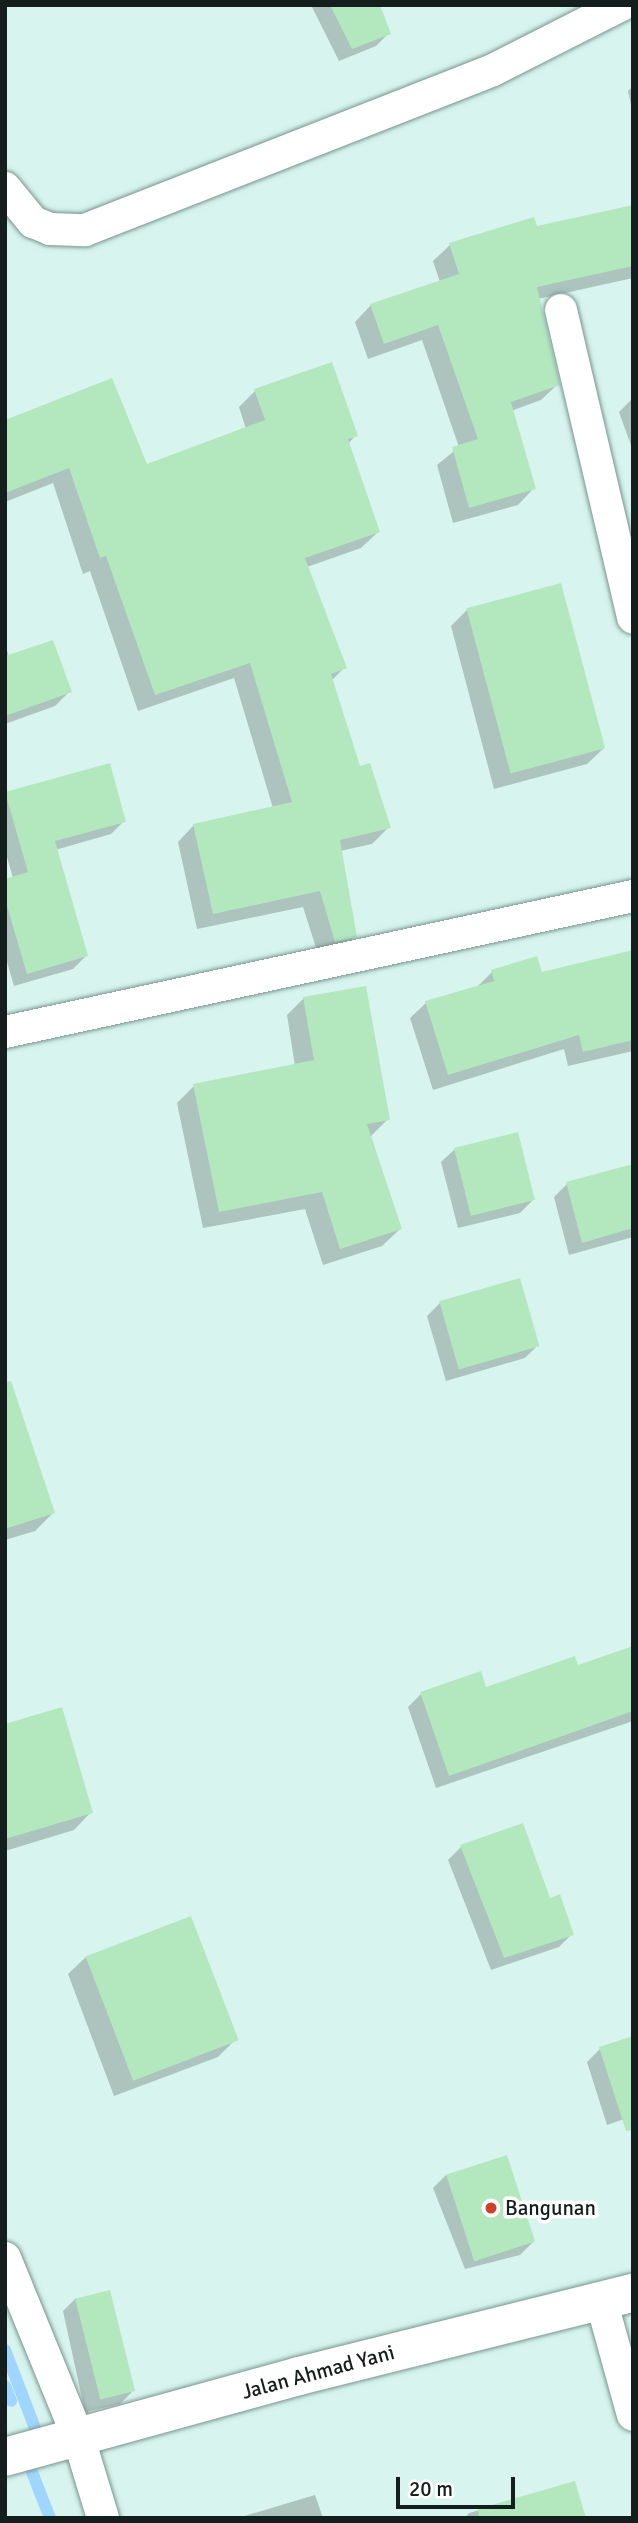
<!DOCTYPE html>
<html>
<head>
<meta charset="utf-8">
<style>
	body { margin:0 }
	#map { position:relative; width:638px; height:2523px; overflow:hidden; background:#d7f4ee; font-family:Signika,sans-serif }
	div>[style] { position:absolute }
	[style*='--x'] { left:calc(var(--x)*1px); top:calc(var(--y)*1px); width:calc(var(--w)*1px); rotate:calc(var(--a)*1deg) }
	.shadow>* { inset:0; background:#0003 }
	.stream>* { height:12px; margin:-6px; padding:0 6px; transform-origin:6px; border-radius:6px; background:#a0d5fd }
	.building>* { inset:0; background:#b3e8bf; transform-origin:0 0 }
	.roads { filter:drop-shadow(0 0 2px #79948f) drop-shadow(0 0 2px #79948f) }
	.minor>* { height:32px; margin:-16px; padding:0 16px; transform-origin:16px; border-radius:16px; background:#fff }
	.trunk>* { height:38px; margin:-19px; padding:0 19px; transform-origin:19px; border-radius:19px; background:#fff }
	.dots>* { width:19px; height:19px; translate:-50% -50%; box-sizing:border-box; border:4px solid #fff; border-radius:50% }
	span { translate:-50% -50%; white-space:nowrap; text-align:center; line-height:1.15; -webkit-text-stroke:7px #fff; paint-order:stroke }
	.poi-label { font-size:21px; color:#141f1d }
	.left { translate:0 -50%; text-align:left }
	.street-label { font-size:21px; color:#141f1d }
	.frame { position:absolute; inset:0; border:7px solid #141f1d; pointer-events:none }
	.scale { position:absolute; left:396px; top:2477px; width:119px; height:32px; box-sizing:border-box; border:4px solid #141f1d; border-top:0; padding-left:9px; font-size:21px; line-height:24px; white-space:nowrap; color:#141f1d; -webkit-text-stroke:5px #fff; paint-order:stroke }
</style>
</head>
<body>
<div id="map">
	<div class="shadow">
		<i style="clip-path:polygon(311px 5px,378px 5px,389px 33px,376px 46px,339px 61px)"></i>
		<i style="clip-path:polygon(633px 86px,633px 114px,628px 91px)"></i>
		<i style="clip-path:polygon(633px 207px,633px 278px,538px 299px,558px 384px,541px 400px,511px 411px,534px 488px,518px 505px,453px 523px,437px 465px,459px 447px,422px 340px,368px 359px,355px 322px,371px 305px,440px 282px,433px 261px,450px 245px)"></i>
		<i style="clip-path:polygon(255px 391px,356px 435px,348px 444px,378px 532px,361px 548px,307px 567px,345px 667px,331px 681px,359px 768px,389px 827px,372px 844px,340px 851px,355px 936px,339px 953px,319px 957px,303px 907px,197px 929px,178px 842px,194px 825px,273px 808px,234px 678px,138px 711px,90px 571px,83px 574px,53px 483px,5px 502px,5px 422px,146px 467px,246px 429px,239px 407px)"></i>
		<i style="clip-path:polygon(633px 398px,633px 451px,619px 412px)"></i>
		<i style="clip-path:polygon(467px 610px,604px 748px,587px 764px,494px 789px,451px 626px)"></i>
		<i style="clip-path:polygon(5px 644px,9px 657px,70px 691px,55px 706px,5px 724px)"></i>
		<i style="clip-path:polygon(6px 793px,124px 821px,111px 834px,55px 850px,86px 956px,73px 969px,14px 986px,5px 955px,5px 881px,13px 878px,5px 850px)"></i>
		<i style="clip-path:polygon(633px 952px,633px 1051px,568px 1066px,564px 1049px,433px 1090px,410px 1018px,426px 1003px,476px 988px,492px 972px,541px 974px)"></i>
		<i style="clip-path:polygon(304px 998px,388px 1119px,371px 1136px,400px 1229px,382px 1246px,323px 1265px,305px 1209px,203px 1228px,177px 1103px,194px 1086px,295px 1066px,287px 1015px)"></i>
		<i style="clip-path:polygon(455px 1149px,533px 1200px,520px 1213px,458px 1228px,441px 1162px)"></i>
		<i style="clip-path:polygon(633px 1165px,633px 1237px,569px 1255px,554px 1197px,567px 1184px)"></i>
		<i style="clip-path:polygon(440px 1303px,538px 1345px,525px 1358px,446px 1381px,427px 1316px)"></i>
		<i style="clip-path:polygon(5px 1399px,53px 1513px,35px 1531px,5px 1540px)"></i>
		<i style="clip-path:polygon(633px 1648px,633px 1721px,436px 1788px,408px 1707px,421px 1694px,485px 1690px,577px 1667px)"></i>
		<i style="clip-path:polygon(5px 1726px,91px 1812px,74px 1830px,5px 1851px)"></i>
		<i style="clip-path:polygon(461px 1847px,549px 1900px,572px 1934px,559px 1947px,491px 1970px,448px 1860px)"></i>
		<i style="clip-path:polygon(86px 1957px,236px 2039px,218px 2057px,114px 2096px,68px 1974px)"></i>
		<i style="clip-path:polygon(600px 2049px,633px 2116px,607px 2125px,587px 2062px)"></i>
		<i style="clip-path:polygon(506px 2157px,533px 2242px,520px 2255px,465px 2269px,433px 2188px,446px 2175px)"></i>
		<i style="clip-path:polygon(76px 2298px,133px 2391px,120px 2404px,85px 2412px,63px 2311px)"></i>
		<i style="clip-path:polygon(574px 2483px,584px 2518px,465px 2518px,469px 2513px)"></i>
		<i style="clip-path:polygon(315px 2495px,323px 2518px,238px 2518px)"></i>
	</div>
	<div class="stream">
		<i style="--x:5;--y:2350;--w:92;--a:69"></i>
		<i style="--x:5;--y:2386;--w:16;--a:68"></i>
		<i style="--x:32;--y:2472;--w:49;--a:68.6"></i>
	</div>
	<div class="building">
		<i style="clip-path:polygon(330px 5px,380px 5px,391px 34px,352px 49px)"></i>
		<i style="clip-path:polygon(633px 205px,633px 266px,537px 287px,560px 385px,511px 402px,536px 489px,469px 508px,452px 447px,478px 439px,438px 325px,384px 344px,370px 304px,459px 274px,449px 243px,534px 217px,537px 226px)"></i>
		<i style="clip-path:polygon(332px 362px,358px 436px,348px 439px,380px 532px,305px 558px,347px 668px,331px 674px,360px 766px,370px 763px,391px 828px,340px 840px,357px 937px,335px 942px,320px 891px,213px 914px,193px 824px,292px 802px,250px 663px,155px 695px,106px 556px,100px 558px,69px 468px,5px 493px,5px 420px,112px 378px,147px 464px,265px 420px,254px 389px)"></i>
		<i style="left:561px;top:583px;width:171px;height:98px;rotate:75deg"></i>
		<i style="clip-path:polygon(53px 640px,72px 692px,5px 716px,5px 656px)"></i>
		<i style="clip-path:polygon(110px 763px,126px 822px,55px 841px,88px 956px,27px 974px,5px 899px,5px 879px,28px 872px,5px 792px)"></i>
		<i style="clip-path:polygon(633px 950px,633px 1040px,583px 1052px,579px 1035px,448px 1075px,425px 1001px,494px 981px,491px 970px,537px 956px,542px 972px)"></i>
		<i style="clip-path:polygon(366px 986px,390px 1120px,367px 1124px,402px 1229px,340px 1249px,322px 1192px,219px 1212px,193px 1084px,314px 1060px,303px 997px)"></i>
		<i style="left:518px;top:1132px;width:70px;height:66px;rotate:76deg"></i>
		<i style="clip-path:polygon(633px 1164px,633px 1228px,582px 1243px,566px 1182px)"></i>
		<i style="left:520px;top:1278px;width:71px;height:84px;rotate:74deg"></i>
		<i style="clip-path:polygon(11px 1381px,55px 1513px,5px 1529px,5px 1382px)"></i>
		<i style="clip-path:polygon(633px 1646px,633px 1711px,449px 1776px,420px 1692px,481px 1671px,486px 1687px,575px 1656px,578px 1665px)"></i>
		<i style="clip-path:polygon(62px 1707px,93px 1813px,5px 1839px,5px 1724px)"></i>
		<i style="clip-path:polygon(523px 1823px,550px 1898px,560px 1894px,574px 1935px,504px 1958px,460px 1845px)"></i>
		<i style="left:191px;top:1916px;width:133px;height:113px;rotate:69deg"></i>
		<i style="clip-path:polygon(633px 2036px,633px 2130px,626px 2131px,599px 2047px)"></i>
		<i style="left:507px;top:2155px;width:91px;height:64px;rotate:72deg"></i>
		<i style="left:110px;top:2290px;width:104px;height:36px;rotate:76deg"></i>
		<i style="clip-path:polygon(575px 2481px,586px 2518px,479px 2518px,478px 2509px)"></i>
	</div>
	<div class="roads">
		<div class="minor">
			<i style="--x:5;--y:188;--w:44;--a:50.5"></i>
			<i style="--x:33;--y:222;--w:18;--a:22"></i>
			<i style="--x:50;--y:229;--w:35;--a:2"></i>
			<i style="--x:85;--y:230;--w:438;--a:-21.4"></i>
			<i style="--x:493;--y:70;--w:144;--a:-26.9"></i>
			<i style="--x:561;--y:310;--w:316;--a:76.8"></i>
			<i style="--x:5;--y:1032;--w:643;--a:-12.22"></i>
			<i style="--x:5;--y:2258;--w:196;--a:67.8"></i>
			<i style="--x:79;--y:2439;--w:83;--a:73.1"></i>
			<i style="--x:601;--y:2300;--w:119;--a:74.5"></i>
		</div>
		<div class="trunk">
			<i style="--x:5;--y:2457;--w:305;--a:-15.4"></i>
			<i style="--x:299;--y:2376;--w:344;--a:-14"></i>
		</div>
	</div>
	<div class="dots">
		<i style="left:491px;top:2208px;background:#cd412a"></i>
	</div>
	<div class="poi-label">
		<span class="left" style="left:505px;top:2208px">Bangunan</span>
	</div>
	<div class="street-label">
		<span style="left:318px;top:2372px;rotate:-15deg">Jalan Ahmad Yani</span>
	</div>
	<div class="frame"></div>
	<div class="scale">20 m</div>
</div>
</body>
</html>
